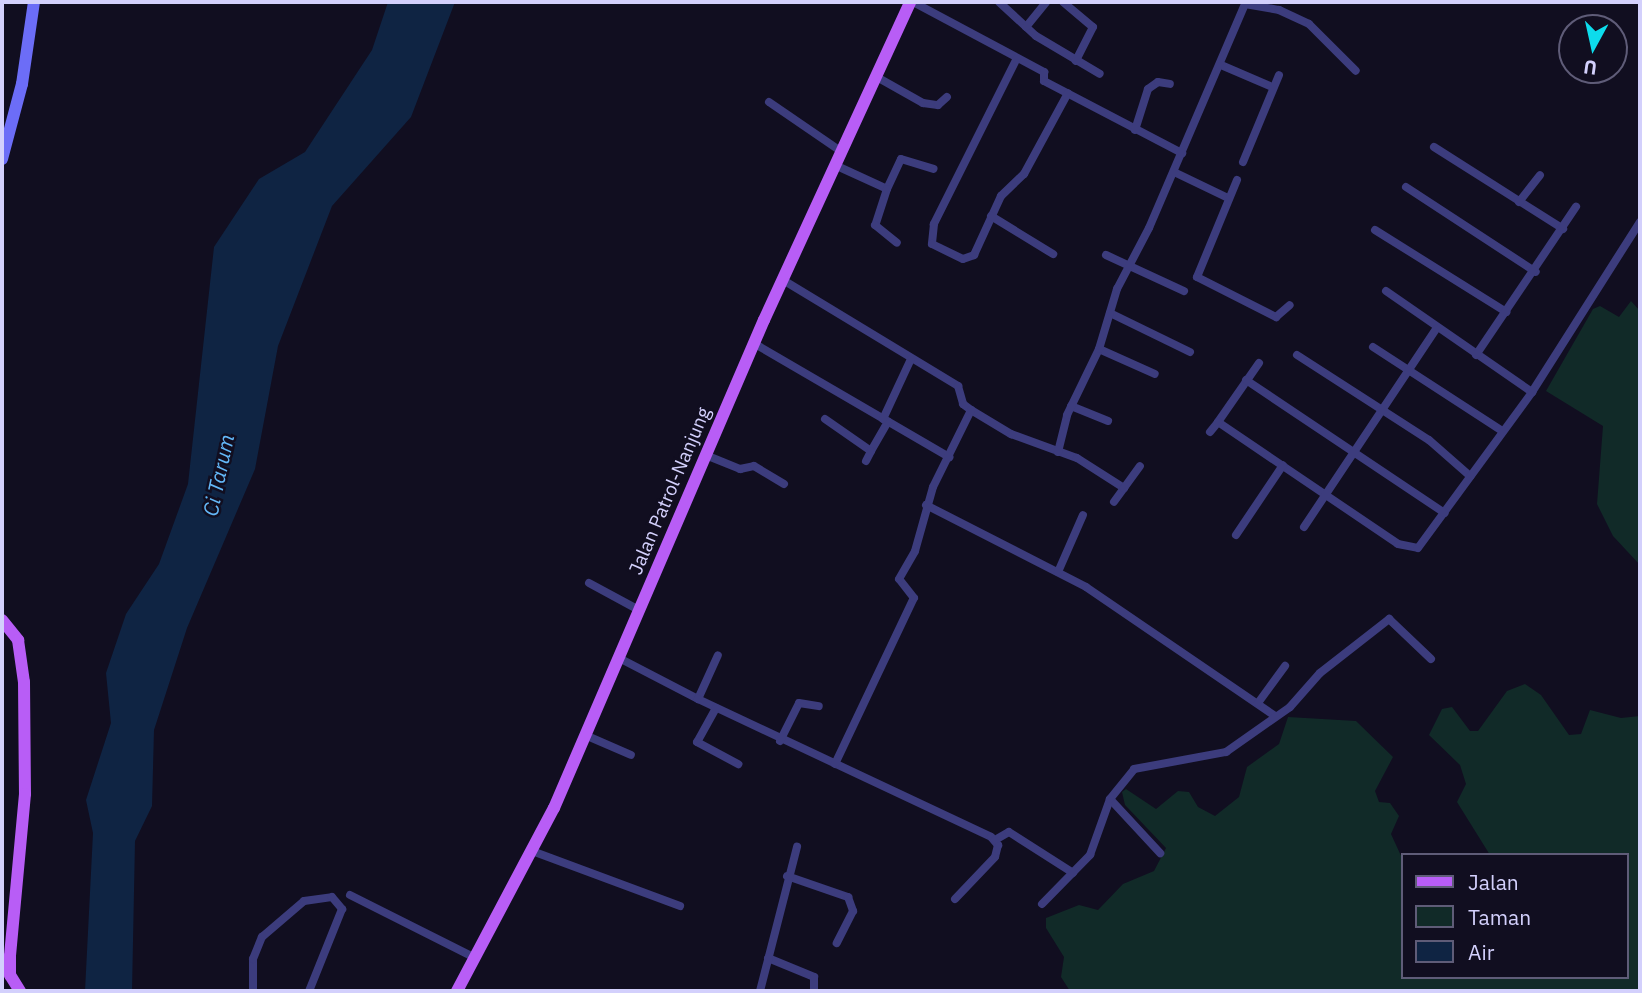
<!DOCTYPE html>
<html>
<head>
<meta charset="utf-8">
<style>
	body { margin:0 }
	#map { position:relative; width:1642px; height:993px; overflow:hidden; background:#110e20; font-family:"IBM Plex Sans",sans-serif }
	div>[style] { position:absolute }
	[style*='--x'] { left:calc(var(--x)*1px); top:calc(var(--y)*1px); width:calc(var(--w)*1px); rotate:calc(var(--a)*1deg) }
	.green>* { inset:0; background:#112a28 }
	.water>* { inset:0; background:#0f2443 }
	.street>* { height:8px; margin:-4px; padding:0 4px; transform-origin:4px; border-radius:4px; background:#3c3c7d }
	.secondary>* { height:12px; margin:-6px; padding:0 6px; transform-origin:6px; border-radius:6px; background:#6c6df7 }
	.primary>* { height:12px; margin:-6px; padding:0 6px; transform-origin:6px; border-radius:6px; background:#b85df6 }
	span { translate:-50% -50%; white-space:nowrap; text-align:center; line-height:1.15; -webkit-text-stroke:5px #110e20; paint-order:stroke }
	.street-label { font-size:19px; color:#d3d0fc }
	.water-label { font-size:21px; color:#63b7f7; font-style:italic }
	.frame { position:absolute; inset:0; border:4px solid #d3d0fc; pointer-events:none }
	.legend { position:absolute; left:1401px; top:853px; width:228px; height:126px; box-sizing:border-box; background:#110e20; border:2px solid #5f5c78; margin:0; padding:9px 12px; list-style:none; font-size:21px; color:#d3d0fc }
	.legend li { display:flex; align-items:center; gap:14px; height:35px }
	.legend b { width:35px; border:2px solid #5f5c78 }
	.north { position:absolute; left:1558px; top:14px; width:70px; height:70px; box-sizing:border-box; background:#110e20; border:2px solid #5f5c78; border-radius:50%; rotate:188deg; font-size:19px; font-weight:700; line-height:28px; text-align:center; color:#d3d0fc }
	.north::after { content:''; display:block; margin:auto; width:24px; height:32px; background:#0ddcec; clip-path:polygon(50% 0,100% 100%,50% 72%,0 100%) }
</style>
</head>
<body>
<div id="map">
	<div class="green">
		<i style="clip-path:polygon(1631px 301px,1640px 311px,1640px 565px,1613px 536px,1597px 504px,1603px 426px,1546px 391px,1593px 309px,1600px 306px,1619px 317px)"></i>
		<i style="clip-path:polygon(1525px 684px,1541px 695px,1569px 735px,1581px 734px,1590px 710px,1621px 718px,1640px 716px,1640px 991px,1070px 991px,1061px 977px,1064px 957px,1046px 928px,1046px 918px,1079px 905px,1098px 910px,1123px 884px,1154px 871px,1166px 848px,1125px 805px,1122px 792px,1126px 789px,1156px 809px,1178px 791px,1189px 792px,1198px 807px,1215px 816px,1239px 797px,1247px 767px,1279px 744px,1288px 717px,1356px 721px,1393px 757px,1375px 791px,1379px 802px,1390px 803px,1399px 816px,1391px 834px,1402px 858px,1402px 977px,1626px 977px,1626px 855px,1490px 855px,1457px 802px,1466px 784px,1460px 765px,1429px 735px,1442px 709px,1452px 707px,1470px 731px,1478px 731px,1507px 691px)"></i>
	</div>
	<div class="water">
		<i style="clip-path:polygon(388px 2px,455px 2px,411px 117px,332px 206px,278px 346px,255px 469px,187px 628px,154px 730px,152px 806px,135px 841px,132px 991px,85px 991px,93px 833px,86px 800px,111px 723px,106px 673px,126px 614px,159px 564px,188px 484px,214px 247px,259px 179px,305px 152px,372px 50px)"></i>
	</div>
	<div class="street">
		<i style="--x:913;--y:2;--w:149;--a:28.1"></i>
		<i style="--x:1044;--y:72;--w:9;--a:90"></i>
		<i style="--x:1044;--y:81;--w:156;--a:27.6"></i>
		<i style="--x:999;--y:2;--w:50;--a:42.6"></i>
		<i style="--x:1036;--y:36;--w:74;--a:30.7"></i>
		<i style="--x:1063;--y:2;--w:39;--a:40"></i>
		<i style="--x:1093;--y:27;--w:38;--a:117"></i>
		<i style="--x:1245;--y:4;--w:35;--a:10"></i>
		<i style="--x:1279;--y:10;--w:33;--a:25"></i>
		<i style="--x:1309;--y:24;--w:66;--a:45"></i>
		<i style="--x:1026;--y:27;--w:32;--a:-51"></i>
		<i style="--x:1017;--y:58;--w:186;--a:116.6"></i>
		<i style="--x:934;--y:224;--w:20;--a:96"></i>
		<i style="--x:932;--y:244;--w:34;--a:26"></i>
		<i style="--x:963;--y:259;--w:12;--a:-20"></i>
		<i style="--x:974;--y:255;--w:65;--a:-65.4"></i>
		<i style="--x:1001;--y:196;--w:32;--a:-44"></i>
		<i style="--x:1024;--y:174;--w:92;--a:-61.5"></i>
		<i style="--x:1221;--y:65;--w:56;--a:23.3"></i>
		<i style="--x:875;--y:76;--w:55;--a:29.4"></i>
		<i style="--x:923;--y:103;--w:15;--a:8"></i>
		<i style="--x:938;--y:105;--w:12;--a:-42"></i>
		<i style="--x:769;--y:102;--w:88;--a:34.4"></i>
		<i style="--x:1135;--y:130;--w:43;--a:-72.4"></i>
		<i style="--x:1148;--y:89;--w:12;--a:-35"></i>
		<i style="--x:1158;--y:82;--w:12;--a:9"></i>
		<i style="--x:1434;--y:147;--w:153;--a:32.4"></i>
		<i style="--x:1243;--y:162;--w:94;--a:-67.5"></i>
		<i style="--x:837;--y:166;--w:55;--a:24.7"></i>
		<i style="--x:887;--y:189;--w:33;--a:-65"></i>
		<i style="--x:901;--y:159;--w:34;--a:17"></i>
		<i style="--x:1174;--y:172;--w:60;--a:25.7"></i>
		<i style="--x:1237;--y:180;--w:105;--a:112.4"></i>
		<i style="--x:1197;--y:277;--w:89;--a:26.9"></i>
		<i style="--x:1276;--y:317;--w:18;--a:-41"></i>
		<i style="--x:1406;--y:187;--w:155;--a:33.2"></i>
		<i style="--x:887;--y:189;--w:38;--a:108"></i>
		<i style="--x:875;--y:225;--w:28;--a:39"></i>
		<i style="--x:1519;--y:202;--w:34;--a:-52"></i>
		<i style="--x:991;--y:216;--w:73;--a:31.5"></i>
		<i style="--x:1375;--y:230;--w:155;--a:32"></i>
		<i style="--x:1106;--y:255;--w:86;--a:24.8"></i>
		<i style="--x:783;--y:280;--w:205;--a:31.2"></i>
		<i style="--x:958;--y:386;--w:19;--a:74"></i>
		<i style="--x:963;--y:404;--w:10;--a:37"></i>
		<i style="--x:971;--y:410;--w:47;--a:31"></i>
		<i style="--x:1011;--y:434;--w:70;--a:20"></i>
		<i style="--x:1077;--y:458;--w:56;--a:32.6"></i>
		<i style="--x:1124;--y:488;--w:17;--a:126"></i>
		<i style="--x:1386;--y:291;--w:178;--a:34.7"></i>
		<i style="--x:1110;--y:313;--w:89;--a:26"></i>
		<i style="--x:755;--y:344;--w:225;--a:30.2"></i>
		<i style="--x:1373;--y:347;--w:153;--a:33"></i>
		<i style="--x:1099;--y:349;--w:61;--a:24.1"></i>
		<i style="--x:1297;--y:355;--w:157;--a:32.8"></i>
		<i style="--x:1429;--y:440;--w:55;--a:41.3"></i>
		<i style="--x:1476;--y:355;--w:179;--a:-56"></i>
		<i style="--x:1259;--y:363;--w:72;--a:124.8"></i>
		<i style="--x:1218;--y:422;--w:217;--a:34.1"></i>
		<i style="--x:1398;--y:544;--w:20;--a:11"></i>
		<i style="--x:1418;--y:548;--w:193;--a:-53.8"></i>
		<i style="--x:1532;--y:392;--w:201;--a:-57.6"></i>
		<i style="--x:1246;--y:380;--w:239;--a:33.8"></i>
		<i style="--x:1071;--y:406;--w:40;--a:22"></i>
		<i style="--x:825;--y:419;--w:56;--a:34.8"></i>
		<i style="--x:871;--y:451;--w:34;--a:-60"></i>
		<i style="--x:883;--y:419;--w:66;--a:-65"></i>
		<i style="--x:1210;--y:432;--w:13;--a:-51"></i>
		<i style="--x:1058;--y:452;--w:38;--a:-76"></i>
		<i style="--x:1067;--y:415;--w:73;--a:-64.1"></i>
		<i style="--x:1099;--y:349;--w:63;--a:-73.3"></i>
		<i style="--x:1117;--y:289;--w:69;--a:-62.3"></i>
		<i style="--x:1149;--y:228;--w:246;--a:-66.8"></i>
		<i style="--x:708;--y:456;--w:35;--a:22"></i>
		<i style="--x:740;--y:469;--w:14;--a:-12"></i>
		<i style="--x:754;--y:466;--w:35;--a:31"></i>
		<i style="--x:866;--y:461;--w:11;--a:-63"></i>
		<i style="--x:1124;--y:488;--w:27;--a:-54"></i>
		<i style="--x:926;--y:505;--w:180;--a:27.1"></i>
		<i style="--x:1086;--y:587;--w:229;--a:34.3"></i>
		<i style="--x:1304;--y:527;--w:238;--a:-56.3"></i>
		<i style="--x:1236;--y:535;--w:84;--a:-56.1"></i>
		<i style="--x:1058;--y:572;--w:62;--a:-66.3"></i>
		<i style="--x:589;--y:583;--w:57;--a:28.4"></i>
		<i style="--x:619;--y:658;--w:89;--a:27.4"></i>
		<i style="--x:698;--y:699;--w:48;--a:-65.6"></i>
		<i style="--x:698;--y:699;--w:324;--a:25.2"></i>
		<i style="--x:991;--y:837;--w:11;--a:49"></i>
		<i style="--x:998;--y:845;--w:12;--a:104"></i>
		<i style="--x:995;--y:857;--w:58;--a:133.6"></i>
		<i style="--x:1258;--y:703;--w:46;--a:-53.9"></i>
		<i style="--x:716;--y:708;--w:39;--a:119"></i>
		<i style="--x:697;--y:742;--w:47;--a:28.2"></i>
		<i style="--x:585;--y:735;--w:50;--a:23.5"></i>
		<i style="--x:780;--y:741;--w:42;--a:-63.4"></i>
		<i style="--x:799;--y:703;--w:20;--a:9"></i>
		<i style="--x:835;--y:764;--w:184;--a:-64.6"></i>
		<i style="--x:914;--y:598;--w:24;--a:-128"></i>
		<i style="--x:899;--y:579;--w:32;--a:-60"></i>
		<i style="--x:915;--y:551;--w:66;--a:-74.3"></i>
		<i style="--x:933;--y:487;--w:86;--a:-63.7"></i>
		<i style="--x:1110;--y:799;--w:74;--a:47.2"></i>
		<i style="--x:995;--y:840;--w:16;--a:-30"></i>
		<i style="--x:1009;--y:832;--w:76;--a:32.6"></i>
		<i style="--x:532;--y:851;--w:158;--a:20.4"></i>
		<i style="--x:787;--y:876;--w:65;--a:19"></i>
		<i style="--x:848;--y:897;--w:15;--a:70"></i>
		<i style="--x:853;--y:911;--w:36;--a:117"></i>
		<i style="--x:350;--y:895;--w:140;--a:26.7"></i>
		<i style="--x:1042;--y:904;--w:69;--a:-45.6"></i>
		<i style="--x:1090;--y:855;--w:59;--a:-70.3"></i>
		<i style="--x:1110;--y:799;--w:38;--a:-51"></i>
		<i style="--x:1134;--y:769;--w:94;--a:-10.5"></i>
		<i style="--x:1226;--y:752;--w:78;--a:-35.1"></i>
		<i style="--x:1290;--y:707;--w:45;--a:-48.6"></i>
		<i style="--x:1320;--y:673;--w:88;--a:-38"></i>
		<i style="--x:1389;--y:619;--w:58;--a:43.6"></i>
		<i style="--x:768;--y:958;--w:50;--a:22.4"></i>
		<i style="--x:814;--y:977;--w:14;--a:90"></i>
		<i style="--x:253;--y:991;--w:32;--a:-90"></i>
		<i style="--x:253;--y:959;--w:24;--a:-68"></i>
		<i style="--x:262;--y:937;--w:55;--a:-40.6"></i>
		<i style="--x:304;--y:901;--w:28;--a:-8"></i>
		<i style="--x:332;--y:897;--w:16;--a:50"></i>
		<i style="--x:342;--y:909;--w:88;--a:111.9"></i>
		<i style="--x:760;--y:991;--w:149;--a:-75.6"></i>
	</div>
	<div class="secondary">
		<i style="--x:2;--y:159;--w:78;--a:-75.1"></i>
		<i style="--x:22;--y:84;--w:83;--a:-81.7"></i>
	</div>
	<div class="primary">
		<i style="--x:2;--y:620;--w:26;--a:51"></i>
		<i style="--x:18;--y:640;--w:42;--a:81.9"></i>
		<i style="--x:24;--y:682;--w:112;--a:89.5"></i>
		<i style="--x:25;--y:794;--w:163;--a:95.3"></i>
		<i style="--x:10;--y:956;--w:19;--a:90"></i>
		<i style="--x:10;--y:975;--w:19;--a:58"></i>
		<i style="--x:457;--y:991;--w:207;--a:-62.1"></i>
		<i style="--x:554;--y:808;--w:531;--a:-66.72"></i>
		<i style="--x:764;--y:320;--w:350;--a:-65.3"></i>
	</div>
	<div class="street-label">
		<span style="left:670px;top:491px;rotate:-67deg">Jalan Patrol-Nanjung</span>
	</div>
	<div class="water-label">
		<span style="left:218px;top:475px;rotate:-78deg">Ci Tarum</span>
	</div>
	<div class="frame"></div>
	<ul class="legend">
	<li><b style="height:9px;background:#b85df6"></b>Jalan</li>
	<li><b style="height:19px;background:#112a28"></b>Taman</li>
	<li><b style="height:19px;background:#0f2443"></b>Air</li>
	</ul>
	<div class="north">U</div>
</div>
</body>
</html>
